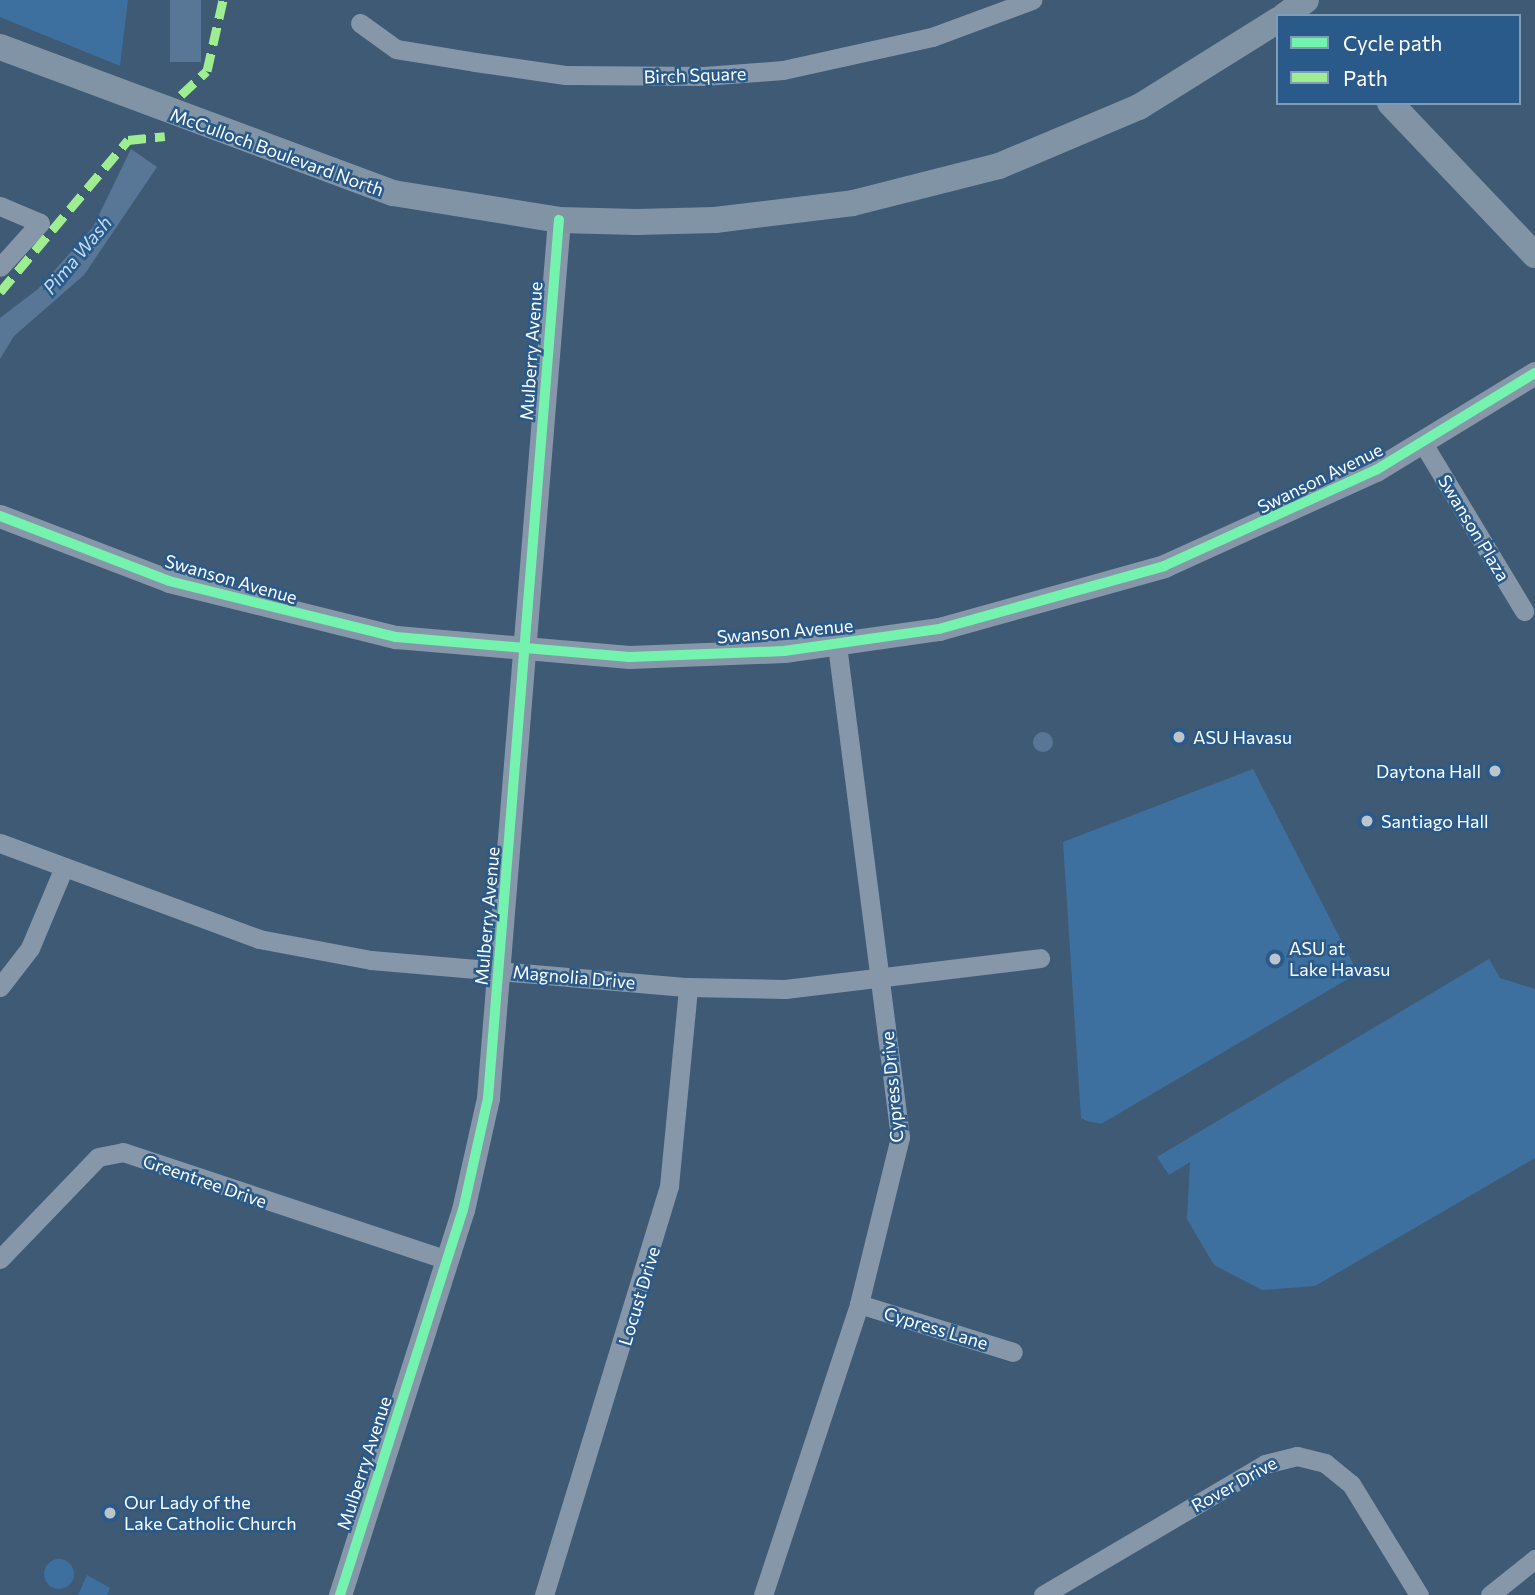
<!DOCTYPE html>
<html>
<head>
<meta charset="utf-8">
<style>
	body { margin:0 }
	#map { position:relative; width:1535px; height:1595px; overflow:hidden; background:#3f5a74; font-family:Commissioner,sans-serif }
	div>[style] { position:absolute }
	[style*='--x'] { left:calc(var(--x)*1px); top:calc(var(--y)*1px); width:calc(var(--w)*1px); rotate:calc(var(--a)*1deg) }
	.green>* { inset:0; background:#3e709f }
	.round { border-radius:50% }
	.water>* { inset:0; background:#587797; transform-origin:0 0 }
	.minor>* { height:19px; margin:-9.5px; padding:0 9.5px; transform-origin:9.5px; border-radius:9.5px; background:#8697a9 }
	.tertiary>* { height:23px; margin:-11.5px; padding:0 11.5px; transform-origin:11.5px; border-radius:11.5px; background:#8697a9 }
	.secondary>* { height:26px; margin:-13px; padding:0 13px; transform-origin:13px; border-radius:13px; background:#8194a5 }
	.quiet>* { height:9px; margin-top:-4.5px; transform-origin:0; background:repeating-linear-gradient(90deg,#9fed91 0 18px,transparent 0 27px) }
	.cycleway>* { height:10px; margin:-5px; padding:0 5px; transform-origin:5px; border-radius:5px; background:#73f3ae }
	.dots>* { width:19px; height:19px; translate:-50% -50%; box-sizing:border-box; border:4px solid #295a8a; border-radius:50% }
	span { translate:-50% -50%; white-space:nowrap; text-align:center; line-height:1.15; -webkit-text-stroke:5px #295a8a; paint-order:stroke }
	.street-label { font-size:18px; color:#fff }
	.poi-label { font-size:18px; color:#fff }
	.left { translate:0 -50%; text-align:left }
	.right { translate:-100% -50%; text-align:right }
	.water-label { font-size:19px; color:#c3dbf0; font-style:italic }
	.legend { position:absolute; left:1276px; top:14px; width:245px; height:91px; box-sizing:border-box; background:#295a8a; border:2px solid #7f9cb9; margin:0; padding:9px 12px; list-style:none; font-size:21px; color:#fff }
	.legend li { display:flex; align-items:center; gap:14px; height:35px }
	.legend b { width:35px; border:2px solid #7f9cb9 }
</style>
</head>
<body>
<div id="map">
	<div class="green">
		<i style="clip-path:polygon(0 0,128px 0,120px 66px,0 17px)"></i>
		<i style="clip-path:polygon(1253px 769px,1358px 973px,1101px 1124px,1087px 1121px,1081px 1118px,1063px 842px)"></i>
		<i style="clip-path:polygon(1489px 959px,1500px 978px,1535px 989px,1535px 1158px,1315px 1286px,1262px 1290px,1214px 1265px,1187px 1219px,1190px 1162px,1169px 1175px,1157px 1157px)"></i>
		<i class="round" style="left:44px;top:1559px;width:30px;height:30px"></i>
		<i style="clip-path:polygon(87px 1575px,110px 1588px,107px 1595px,78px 1595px)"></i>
	</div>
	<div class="water">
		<i style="left:170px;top:0;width:31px;height:62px"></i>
		<i style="clip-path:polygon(131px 149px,157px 167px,84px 275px,14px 336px,0 359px,0 318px,38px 289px,93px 227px)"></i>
		<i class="round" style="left:1033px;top:732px;width:20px;height:20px"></i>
	</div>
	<div class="minor">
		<i style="--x:360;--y:23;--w:44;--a:35.8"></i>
		<i style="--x:396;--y:49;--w:80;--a:9.3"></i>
		<i style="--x:475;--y:62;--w:91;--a:8.2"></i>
		<i style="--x:565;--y:75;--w:139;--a:0.4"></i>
		<i style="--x:704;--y:76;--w:79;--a:-4.3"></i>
		<i style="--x:783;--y:70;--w:153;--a:-12.5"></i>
		<i style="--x:932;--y:37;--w:107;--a:-20.3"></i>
		<i style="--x:0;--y:206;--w:43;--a:23"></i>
		<i style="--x:40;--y:223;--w:59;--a:132.3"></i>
		<i style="--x:1424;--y:445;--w:194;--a:58.9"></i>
		<i style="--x:0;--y:843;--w:276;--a:20.3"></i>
		<i style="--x:259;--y:939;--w:114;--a:10.6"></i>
		<i style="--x:371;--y:960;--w:318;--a:4.9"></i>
		<i style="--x:688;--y:987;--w:97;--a:1.2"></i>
		<i style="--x:785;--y:989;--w:257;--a:-6.9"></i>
		<i style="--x:0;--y:987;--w:49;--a:-52.4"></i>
		<i style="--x:30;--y:948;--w:88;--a:-67.2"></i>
		<i style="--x:0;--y:1259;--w:141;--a:-46.1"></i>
		<i style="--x:98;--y:1157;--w:25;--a:-11"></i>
		<i style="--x:123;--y:1152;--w:342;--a:18.4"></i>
		<i style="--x:859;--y:1304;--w:161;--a:17.3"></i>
		<i style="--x:544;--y:1595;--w:428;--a:-73"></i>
		<i style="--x:669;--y:1186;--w:200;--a:-84.5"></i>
		<i style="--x:763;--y:1595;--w:306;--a:-71.7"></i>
		<i style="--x:859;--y:1304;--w:172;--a:-76.2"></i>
		<i style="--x:900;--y:1137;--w:496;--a:-97.3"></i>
		<i style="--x:1043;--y:1595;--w:258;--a:-30.5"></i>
		<i style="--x:1265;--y:1464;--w:33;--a:-14"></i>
		<i style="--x:1297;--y:1456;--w:29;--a:14"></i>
		<i style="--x:1325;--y:1463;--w:33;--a:39"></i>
		<i style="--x:1351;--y:1484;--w:130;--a:58.5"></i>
		<i style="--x:1490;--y:1595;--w:58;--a:-38.7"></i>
	</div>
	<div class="tertiary">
		<i style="--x:0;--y:516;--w:181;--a:21"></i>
		<i style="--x:169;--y:581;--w:234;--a:13.9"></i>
		<i style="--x:396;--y:637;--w:234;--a:4.9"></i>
		<i style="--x:629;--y:657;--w:155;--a:-2.2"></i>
		<i style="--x:784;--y:651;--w:157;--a:-8.1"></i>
		<i style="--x:939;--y:629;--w:234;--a:-15.6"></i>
		<i style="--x:1164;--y:566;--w:233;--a:-24.4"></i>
		<i style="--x:1376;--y:470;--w:186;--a:-31.4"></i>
		<i style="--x:340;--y:1595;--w:404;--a:-72.3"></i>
		<i style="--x:463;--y:1210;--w:115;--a:-77.4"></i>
		<i style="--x:488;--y:1098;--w:881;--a:-85.38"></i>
	</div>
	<div class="secondary">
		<i style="--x:1284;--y:16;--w:27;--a:-36"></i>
		<i style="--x:0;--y:47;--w:419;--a:20.4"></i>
		<i style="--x:393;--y:193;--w:168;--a:9.2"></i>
		<i style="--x:559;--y:220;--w:78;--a:1.5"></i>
		<i style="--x:637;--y:222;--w:78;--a:-1.5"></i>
		<i style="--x:715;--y:220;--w:139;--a:-7"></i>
		<i style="--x:853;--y:203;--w:151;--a:-14.2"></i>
		<i style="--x:999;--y:166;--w:152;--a:-22.9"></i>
		<i style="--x:1139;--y:107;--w:164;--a:-32"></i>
		<i style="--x:1390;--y:103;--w:210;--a:46.4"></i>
	</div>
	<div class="quiet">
		<i style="--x:181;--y:95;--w:35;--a:-43"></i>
		<i style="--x:207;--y:71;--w:73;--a:-77.3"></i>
		<i style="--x:0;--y:292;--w:199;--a:-49.9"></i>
		<i style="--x:128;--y:140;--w:37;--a:-6"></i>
	</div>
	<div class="cycleway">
		<i style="--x:0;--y:516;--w:181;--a:21"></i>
		<i style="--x:169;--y:581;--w:234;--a:13.9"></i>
		<i style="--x:396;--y:637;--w:234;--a:4.9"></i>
		<i style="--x:629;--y:657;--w:155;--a:-2.2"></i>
		<i style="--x:784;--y:651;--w:157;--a:-8.1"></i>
		<i style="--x:939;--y:629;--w:234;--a:-15.6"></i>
		<i style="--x:1164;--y:566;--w:233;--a:-24.4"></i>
		<i style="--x:1376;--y:470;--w:186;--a:-31.4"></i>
		<i style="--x:340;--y:1595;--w:404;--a:-72.3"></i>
		<i style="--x:463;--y:1210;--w:115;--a:-77.4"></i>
		<i style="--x:488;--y:1098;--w:881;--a:-85.38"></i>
	</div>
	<div class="dots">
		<i style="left:1179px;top:737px;background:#bcc5ce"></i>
		<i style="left:1495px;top:771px;background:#bcc5ce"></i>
		<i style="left:1367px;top:821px;background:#bcc5ce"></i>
		<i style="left:1275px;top:959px;background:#bcc5ce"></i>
		<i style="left:110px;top:1513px;background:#bcc5ce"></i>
	</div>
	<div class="street-label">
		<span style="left:695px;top:75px;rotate:-2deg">Birch Square</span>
		<span style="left:277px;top:152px;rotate:20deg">McCulloch Boulevard North</span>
		<span style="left:531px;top:351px;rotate:-86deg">Mulberry Avenue</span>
		<span style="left:1320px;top:478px;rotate:-26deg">Swanson Avenue</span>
		<span style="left:1474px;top:528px;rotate:59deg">Swanson Plaza</span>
		<span style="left:231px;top:579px;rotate:16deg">Swanson Avenue</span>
		<span style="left:785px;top:631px;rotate:-5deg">Swanson Avenue</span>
		<span style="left:487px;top:916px;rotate:-85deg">Mulberry Avenue</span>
		<span style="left:574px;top:977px;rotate:5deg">Magnolia Drive</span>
		<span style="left:892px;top:1087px;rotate:-95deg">Cypress Drive</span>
		<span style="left:205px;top:1181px;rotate:19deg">Greentree Drive</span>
		<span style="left:639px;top:1296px;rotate:-73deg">Locust Drive</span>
		<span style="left:936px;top:1328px;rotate:17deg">Cypress Lane</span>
		<span style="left:364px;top:1463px;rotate:-72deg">Mulberry Avenue</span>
		<span style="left:1234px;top:1484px;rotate:-29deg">Rover Drive</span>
	</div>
	<div class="poi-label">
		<span class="left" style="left:1193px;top:737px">ASU Havasu</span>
		<span class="right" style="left:1481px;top:771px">Daytona Hall</span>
		<span class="left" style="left:1381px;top:821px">Santiago Hall</span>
		<span class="left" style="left:1289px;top:959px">ASU at<br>Lake Havasu</span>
		<span class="left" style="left:124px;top:1513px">Our Lady of the<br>Lake Catholic Church</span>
	</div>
	<div class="water-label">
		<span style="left:77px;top:255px;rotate:-50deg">Pima Wash</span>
	</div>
	<ul class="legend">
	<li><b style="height:9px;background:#73f3ae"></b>Cycle path</li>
	<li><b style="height:9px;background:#9fed91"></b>Path</li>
	</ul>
</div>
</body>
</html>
